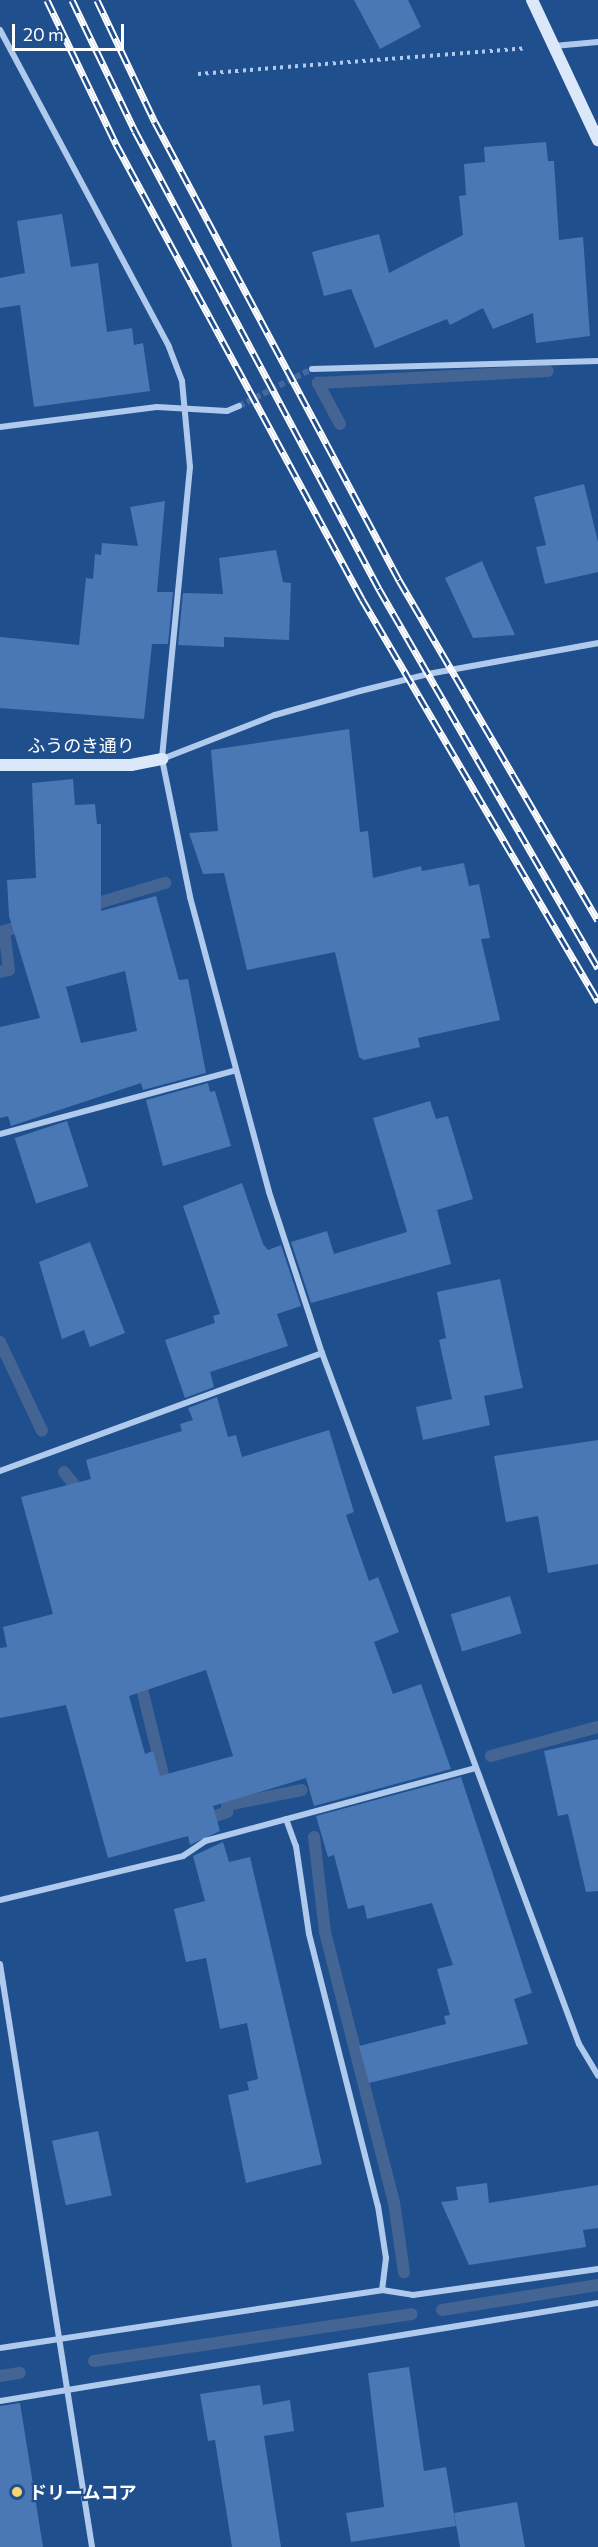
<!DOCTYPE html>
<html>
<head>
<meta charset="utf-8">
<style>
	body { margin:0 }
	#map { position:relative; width:598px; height:2547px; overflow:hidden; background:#204f8e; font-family:Commissioner,"Noto Sans JP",sans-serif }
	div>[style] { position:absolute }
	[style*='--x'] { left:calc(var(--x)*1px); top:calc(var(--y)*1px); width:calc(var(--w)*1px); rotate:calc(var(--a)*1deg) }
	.stream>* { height:12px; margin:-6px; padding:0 6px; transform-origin:6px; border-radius:6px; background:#446593 }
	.building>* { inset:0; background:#4978b5; transform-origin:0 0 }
	.street-tunnel>* { height:6px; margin-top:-3px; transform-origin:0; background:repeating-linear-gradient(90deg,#41699f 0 6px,transparent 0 9px) }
	.path>* { height:4px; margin-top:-2px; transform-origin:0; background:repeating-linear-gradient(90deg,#afcaec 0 3px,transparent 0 7.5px) }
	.street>* { height:6px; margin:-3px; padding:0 3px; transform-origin:3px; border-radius:3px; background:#afcaec }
	.secondary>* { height:12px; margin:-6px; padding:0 6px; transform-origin:6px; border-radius:6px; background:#dbe8f9 }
	.rail>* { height:7px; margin-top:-3.5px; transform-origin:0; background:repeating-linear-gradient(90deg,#204f8e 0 14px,#fff 0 28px); box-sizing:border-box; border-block:2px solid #fff }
	.dots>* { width:16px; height:16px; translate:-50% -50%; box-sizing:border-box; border:3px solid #204f8e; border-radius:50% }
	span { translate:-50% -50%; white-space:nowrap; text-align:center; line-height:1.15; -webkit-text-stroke:4.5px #204f8e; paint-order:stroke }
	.street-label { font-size:18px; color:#fff }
	.poi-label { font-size:18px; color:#fff; font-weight:700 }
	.left { translate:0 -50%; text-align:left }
	.scale { position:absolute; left:12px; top:24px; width:112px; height:27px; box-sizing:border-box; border:3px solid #fff; border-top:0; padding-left:8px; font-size:18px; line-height:21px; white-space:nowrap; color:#fff; -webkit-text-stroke:4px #204f8e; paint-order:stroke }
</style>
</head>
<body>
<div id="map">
	<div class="stream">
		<i style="--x:340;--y:424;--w:47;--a:-118.2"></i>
		<i style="--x:318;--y:383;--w:230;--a:-3"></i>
		<i style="--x:85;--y:907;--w:84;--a:-16.7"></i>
		<i style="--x:0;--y:972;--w:9;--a:-13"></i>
		<i style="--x:9;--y:970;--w:39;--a:-97"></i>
		<i style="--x:4;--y:931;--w:25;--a:-16"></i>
		<i style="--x:0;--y:1342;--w:98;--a:64.7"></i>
		<i style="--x:64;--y:1472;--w:32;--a:51"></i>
		<i style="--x:139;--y:1677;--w:117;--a:76.2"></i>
		<i style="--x:491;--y:1756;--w:111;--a:-15.2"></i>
		<i style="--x:201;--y:1821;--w:28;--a:-19"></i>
		<i style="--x:227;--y:1812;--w:7;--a:-90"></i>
		<i style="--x:227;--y:1805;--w:76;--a:-11.3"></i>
		<i style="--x:314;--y:1837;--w:96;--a:83.4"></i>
		<i style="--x:325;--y:1932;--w:279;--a:75.7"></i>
		<i style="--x:394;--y:2202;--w:71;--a:81.9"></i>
		<i style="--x:442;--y:2310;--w:158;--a:-9.1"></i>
		<i style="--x:94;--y:2361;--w:321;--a:-8.4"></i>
		<i style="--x:0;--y:2376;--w:20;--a:-9"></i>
	</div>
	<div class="building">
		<i style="clip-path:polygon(354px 0,408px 0,421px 27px,380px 49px)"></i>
		<i style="clip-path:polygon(546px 142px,548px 161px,554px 161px,559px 240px,583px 237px,590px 336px,536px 343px,533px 313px,493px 329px,483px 308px,450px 325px,447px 319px,375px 348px,351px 289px,324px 296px,312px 252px,379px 234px,389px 273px,463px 235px,459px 196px,466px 195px,464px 164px,485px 162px,484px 147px)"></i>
		<i style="clip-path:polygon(62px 214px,71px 267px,98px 263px,107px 332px,132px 328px,134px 345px,143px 343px,150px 391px,34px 407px,20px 305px,0 308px,0 278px,25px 273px,17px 221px)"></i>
		<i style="clip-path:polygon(584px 484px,598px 542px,598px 572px,545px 584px,536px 547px,546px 545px,534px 497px)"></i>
		<i style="clip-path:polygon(165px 501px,157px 592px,173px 592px,168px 644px,152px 644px,144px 719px,0 708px,0 637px,79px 645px,86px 578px,93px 579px,95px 554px,101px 555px,102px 543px,138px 546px,130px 507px)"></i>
		<i style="clip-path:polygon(276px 550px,283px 582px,291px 583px,289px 640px,224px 637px,224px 647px,178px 645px,183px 593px,223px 594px,219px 558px)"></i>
		<i style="clip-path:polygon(482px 561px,490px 580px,515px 635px,473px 638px,445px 578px)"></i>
		<i style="clip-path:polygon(349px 729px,360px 832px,368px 831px,373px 878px,421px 866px,422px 871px,464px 863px,469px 886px,479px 884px,490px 938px,481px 939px,500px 1020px,418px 1038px,420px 1047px,364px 1060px,359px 1057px,335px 952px,247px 970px,224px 873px,203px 874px,189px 833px,218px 831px,211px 750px)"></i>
		<i style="clip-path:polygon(evenodd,73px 779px,75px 805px,95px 804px,97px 824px,101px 824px,101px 911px,156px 896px,179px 980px,188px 979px,206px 1073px,143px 1090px,141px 1083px,11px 1126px,8px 1116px,0 1118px,0 1027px,40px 1018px,9px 916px,7px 880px,36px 878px,32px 783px,73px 779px,125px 971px,137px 1031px,81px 1043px,66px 987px,125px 971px)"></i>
		<i style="clip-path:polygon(208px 1083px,210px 1092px,215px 1091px,231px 1146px,163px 1166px,146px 1100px)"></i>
		<i style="clip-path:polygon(430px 1101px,436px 1119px,448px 1116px,473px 1199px,437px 1210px,451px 1264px,311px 1303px,291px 1242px,327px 1231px,334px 1254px,407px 1232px,373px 1118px)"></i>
		<i style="left:67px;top:1121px;width:69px;height:55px;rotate:72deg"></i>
		<i style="clip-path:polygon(242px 1183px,263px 1244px,268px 1250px,281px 1245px,301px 1306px,277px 1314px,288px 1346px,210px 1372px,214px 1387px,185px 1398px,165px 1340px,215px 1323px,213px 1316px,220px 1314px,183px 1206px)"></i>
		<i style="clip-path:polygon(90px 1242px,125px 1333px,90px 1347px,84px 1330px,62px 1339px,39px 1262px)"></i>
		<i style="clip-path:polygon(500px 1279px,523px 1388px,484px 1396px,490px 1425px,423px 1440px,416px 1407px,452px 1399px,439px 1340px,446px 1338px,437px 1292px)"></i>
		<i style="clip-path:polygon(evenodd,217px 1397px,228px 1437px,236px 1435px,242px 1457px,329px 1430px,354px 1512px,346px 1515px,369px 1581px,378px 1577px,399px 1632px,374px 1642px,393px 1694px,421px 1684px,451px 1769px,314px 1806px,306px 1778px,213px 1806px,220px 1831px,190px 1845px,188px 1836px,108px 1858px,66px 1705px,0 1718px,0 1648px,7px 1647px,3px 1627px,53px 1614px,21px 1497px,91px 1479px,86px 1460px,182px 1431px,180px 1424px,193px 1420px,188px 1408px,217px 1397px,206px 1670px,233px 1756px,160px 1776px,153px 1751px,145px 1754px,129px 1696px,206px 1670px)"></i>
		<i style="clip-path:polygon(598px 1440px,598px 1564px,548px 1573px,538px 1516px,506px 1522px,494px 1456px)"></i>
		<i style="left:510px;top:1596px;width:39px;height:62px;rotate:73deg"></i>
		<i style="clip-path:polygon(598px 1739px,598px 1891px,586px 1892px,568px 1814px,558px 1816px,544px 1751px)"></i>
		<i style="clip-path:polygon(461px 1777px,532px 1993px,514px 1999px,528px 2044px,369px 2083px,359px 2046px,446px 2024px,444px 2016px,450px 2015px,437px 1969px,453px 1965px,432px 1903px,367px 1919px,364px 1905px,348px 1909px,334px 1855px,328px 1857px,316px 1816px)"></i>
		<i style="clip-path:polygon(223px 1842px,229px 1862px,250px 1857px,322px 2164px,246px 2183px,228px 2095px,249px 2090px,247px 2082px,258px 2079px,247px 2023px,220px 2029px,206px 1958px,186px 1962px,174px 1909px,205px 1901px,193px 1856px)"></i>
		<i style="left:98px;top:2131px;width:66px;height:47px;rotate:78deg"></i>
		<i style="clip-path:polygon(487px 2183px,489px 2203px,598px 2185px,598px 2228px,583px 2230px,586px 2247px,469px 2265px,441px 2202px,458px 2200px,456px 2187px)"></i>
		<i style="clip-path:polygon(409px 2367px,424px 2471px,446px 2467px,456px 2526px,351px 2542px,346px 2513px,384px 2507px,368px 2373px)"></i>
		<i style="clip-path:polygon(260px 2385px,263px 2405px,290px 2400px,294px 2431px,264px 2436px,281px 2547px,232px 2547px,215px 2440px,208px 2441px,200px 2394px)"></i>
		<i style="clip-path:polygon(20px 2403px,43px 2547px,0 2547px,0 2406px)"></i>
		<i style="clip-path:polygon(517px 2502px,525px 2547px,460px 2547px,454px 2513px)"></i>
	</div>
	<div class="street-tunnel">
		<i style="--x:239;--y:406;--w:82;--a:-26.9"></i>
	</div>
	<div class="path">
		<i style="--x:198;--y:74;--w:329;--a:-4.5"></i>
	</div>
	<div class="street">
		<i style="--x:0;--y:30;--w:359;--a:61.9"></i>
		<i style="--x:169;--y:347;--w:36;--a:69"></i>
		<i style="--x:182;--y:381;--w:86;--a:84.7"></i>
		<i style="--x:190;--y:467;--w:293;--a:95.5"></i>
		<i style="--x:162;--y:759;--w:141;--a:78.5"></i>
		<i style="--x:190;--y:897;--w:305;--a:75"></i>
		<i style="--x:269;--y:1192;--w:169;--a:71.8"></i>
		<i style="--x:322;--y:1353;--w:737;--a:69.6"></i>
		<i style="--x:579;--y:2044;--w:37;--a:59"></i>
		<i style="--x:554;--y:46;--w:44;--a:-5.2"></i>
		<i style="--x:312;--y:369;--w:286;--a:-1.6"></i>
		<i style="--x:0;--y:427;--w:158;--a:-7.3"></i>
		<i style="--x:157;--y:407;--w:70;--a:3.3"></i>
		<i style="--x:227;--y:411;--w:13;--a:-23"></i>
		<i style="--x:162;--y:759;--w:121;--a:-21.3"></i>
		<i style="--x:275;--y:715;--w:88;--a:-15.8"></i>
		<i style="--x:360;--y:691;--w:70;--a:-14"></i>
		<i style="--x:428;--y:674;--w:173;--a:-10.3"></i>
		<i style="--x:0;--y:1134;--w:242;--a:-15.1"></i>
		<i style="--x:0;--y:1471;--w:343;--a:-20.1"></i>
		<i style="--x:286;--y:1819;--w:29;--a:70"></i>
		<i style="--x:296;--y:1846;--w:89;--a:81.6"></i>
		<i style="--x:309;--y:1934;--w:281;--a:75.8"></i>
		<i style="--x:378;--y:2206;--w:53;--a:81.3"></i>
		<i style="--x:386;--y:2258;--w:32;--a:97"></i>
		<i style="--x:0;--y:1900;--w:188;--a:-13.5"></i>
		<i style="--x:183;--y:1856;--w:27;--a:-34"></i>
		<i style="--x:205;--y:1841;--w:280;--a:-15.1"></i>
		<i style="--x:0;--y:1964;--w:590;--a:81.03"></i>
		<i style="--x:0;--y:2348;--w:386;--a:-8.6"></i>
		<i style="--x:382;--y:2290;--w:31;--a:9"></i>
		<i style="--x:413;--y:2295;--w:187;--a:-8"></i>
		<i style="--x:0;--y:2401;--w:606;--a:-9.31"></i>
	</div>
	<div class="secondary">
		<i style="--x:532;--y:0;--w:155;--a:64.8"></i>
		<i style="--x:0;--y:765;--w:131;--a:0"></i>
		<i style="--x:131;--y:765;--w:32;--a:-11"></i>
	</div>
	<div class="rail">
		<i style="--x:47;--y:0;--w:160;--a:64.4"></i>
		<i style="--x:116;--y:144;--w:517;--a:61.6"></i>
		<i style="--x:362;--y:599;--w:467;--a:59.6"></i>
		<i style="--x:72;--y:0;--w:145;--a:64.3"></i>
		<i style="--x:135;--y:131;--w:519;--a:61.95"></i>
		<i style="--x:379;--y:589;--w:438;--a:60"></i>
		<i style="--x:97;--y:0;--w:135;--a:64.6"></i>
		<i style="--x:155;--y:122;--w:519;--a:61.95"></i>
		<i style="--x:399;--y:580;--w:394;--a:59.7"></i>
	</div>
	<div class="dots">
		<i style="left:17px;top:2492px;background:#f9d370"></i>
	</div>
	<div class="street-label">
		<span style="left:81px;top:745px">ふうのき通り</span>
	</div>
	<div class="poi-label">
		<span class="left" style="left:29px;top:2492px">ドリームコア</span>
	</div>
	<div class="scale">20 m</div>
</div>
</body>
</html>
